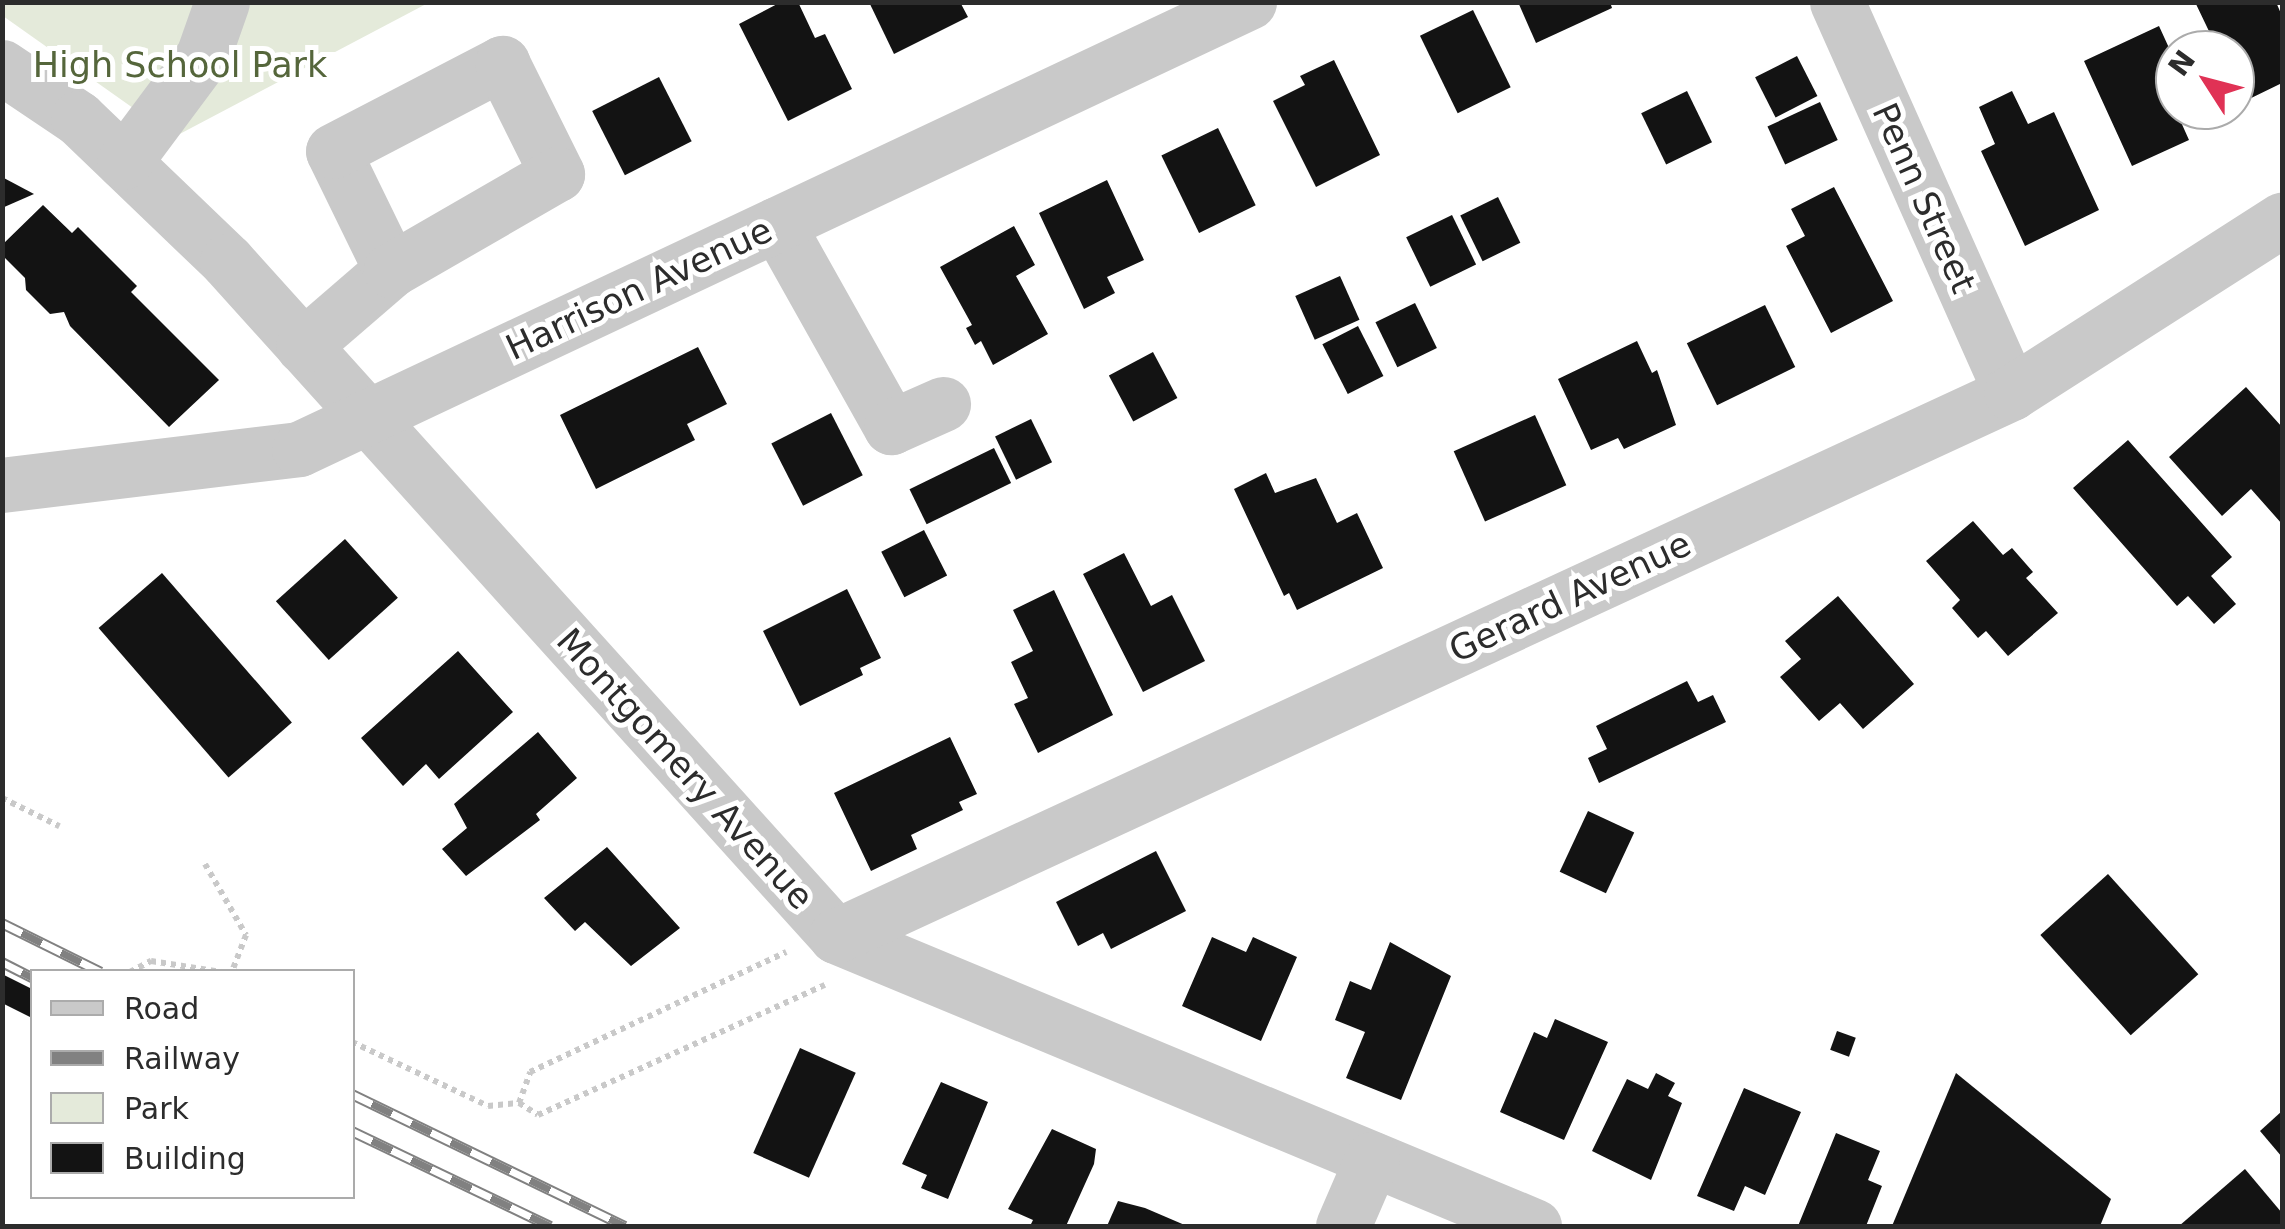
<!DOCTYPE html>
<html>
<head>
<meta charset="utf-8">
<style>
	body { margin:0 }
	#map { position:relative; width:2285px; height:1229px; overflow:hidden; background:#fff; font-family:"DejaVu Sans",sans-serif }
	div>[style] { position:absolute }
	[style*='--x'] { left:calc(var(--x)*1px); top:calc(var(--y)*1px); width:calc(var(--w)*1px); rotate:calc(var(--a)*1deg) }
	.green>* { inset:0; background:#e4eada }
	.building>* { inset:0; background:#131313; transform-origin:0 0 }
	.path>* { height:6px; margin-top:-3px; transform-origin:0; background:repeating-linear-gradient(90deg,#c9c9c9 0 5px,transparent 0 10px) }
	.minor>* { height:55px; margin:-27.5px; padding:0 27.5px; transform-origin:27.5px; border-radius:27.5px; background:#c9c9c9 }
	.rail>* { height:11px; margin-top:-5.5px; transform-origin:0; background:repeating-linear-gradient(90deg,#fff 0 22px,#818181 0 44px); box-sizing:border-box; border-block:2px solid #818181 }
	span { translate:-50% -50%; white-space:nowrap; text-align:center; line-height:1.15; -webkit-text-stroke:10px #fff; paint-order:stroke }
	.park-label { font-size:35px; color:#55663b }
	.street-label { font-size:35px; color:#2c2c2c }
	.frame { position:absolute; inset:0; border:5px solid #2c2c2c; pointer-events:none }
	.legend { position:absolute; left:30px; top:969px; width:325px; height:230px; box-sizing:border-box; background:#fff; border:2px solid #ababab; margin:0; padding:12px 18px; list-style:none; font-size:30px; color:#2c2c2c }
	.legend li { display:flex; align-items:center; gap:20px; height:50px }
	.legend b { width:50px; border:2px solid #ababab }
	.north { position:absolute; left:2155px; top:30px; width:100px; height:100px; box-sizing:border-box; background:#fff; border:2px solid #ababab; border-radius:50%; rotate:306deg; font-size:28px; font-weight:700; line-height:40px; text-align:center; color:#2c2c2c }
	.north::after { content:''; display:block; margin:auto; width:35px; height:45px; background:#e03255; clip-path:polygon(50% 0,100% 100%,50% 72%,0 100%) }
</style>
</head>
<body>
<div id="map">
	<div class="green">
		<i style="clip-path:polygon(2px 3px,428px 3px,174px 137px,3px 16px)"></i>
	</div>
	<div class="building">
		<i style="clip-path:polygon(781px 2px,798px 2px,815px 38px,825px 34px,852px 89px,788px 121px,739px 24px)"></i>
		<i style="clip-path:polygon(869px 2px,960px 2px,968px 17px,894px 54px)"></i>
		<i style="clip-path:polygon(1518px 2px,1610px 2px,1612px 8px,1536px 43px)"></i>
		<i style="clip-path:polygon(2195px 2px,2276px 2px,2282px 16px,2282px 83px,2243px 102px,2235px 86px,2235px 50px,2218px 50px)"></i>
		<i style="left:1473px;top:10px;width:86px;height:59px;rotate:64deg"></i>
		<i style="clip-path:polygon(2159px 26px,2175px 61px,2175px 90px,2168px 93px,2189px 140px,2132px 166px,2084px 61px)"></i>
		<i style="left:1797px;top:56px;width:45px;height:47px;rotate:63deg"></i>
		<i style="clip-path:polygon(1334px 60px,1380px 155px,1316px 187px,1273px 101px,1305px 85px,1300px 76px)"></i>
		<i style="left:659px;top:77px;width:72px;height:75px;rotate:63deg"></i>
		<i style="left:1687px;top:91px;width:57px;height:51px;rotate:64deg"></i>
		<i style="clip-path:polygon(2012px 91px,2028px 124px,2054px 112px,2099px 210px,2025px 246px,1981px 151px,1995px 144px,1979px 107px)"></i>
		<i style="left:1820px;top:102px;width:42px;height:58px;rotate:65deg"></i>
		<i style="left:1218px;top:128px;width:86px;height:63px;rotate:64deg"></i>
		<i style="clip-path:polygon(2px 177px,34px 194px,2px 208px)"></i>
		<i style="clip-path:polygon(1107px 180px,1144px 260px,1107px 277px,1115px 293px,1084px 309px,1039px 213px)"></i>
		<i style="clip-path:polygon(1834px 187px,1893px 301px,1831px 333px,1786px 246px,1805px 236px,1791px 209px)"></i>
		<i style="left:1498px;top:197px;width:51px;height:42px;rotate:64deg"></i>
		<i style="clip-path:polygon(43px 205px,72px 233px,78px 227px,137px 286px,131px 292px,219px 380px,169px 427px,70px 326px,64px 312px,50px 314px,26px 290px,25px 278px,2px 255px,2px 245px)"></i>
		<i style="left:1452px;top:215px;width:55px;height:51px;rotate:64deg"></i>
		<i style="clip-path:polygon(1014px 226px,1035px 265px,1016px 276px,1048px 334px,993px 365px,981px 341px,975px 345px,966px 328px,972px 325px,940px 267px)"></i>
		<i style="left:1340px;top:276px;width:48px;height:49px;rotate:66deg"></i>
		<i style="left:1415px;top:303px;width:50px;height:44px;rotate:64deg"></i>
		<i style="left:1765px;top:305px;width:69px;height:87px;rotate:64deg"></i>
		<i style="left:1358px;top:326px;width:56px;height:40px;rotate:63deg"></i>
		<i style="clip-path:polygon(1637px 341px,1652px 373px,1657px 370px,1676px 425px,1624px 449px,1618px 438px,1591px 450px,1558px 379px)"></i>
		<i style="clip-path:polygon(698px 347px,727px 404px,687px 424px,695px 440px,596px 489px,560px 415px)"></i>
		<i style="left:1153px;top:352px;width:52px;height:50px;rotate:62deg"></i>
		<i style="clip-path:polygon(2246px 387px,2282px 427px,2282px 524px,2251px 489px,2222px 516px,2169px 457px)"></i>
		<i style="left:831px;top:413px;width:70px;height:67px;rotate:63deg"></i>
		<i style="left:1535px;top:415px;width:77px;height:89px;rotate:66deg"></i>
		<i style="left:1031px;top:419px;width:48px;height:40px;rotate:64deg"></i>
		<i style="clip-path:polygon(2128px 440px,2232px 557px,2211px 576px,2236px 604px,2214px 624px,2188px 596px,2177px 606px,2073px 488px)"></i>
		<i style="left:994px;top:448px;width:39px;height:94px;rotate:64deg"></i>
		<i style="clip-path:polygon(1266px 473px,1275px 493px,1316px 478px,1337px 523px,1357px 513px,1383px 568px,1297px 610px,1289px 593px,1284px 596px,1234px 489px)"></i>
		<i style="clip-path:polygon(1973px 521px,2003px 555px,2012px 548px,2033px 572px,2026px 578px,2058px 613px,2008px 656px,1986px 631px,1978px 638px,1952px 608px,1960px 600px,1926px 561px)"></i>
		<i style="left:924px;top:530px;width:51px;height:48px;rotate:63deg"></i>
		<i style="left:345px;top:539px;width:79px;height:93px;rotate:48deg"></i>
		<i style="clip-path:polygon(1124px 553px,1151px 606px,1172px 595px,1205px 661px,1143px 692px,1083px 574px)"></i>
		<i style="left:162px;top:573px;width:198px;height:84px;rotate:49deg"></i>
		<i style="clip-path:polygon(847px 589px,881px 658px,860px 668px,863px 675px,800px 706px,763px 631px)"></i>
		<i style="clip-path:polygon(1054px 590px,1113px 715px,1038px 753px,1014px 704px,1028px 698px,1011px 662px,1033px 651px,1013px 610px)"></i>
		<i style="clip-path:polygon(1838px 596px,1914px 684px,1863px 729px,1840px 703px,1819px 721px,1780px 677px,1801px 659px,1785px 641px)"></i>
		<i style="clip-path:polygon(458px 651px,513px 712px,439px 779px,426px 764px,403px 786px,361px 738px)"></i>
		<i style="clip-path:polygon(1687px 681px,1698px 702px,1713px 695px,1726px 722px,1599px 783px,1588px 758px,1607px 749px,1596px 726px)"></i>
		<i style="clip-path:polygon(538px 732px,577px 778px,536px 814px,540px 820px,466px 876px,442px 849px,467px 828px,454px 804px)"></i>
		<i style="clip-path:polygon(950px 737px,977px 794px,959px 802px,963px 810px,911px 835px,917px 849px,871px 871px,834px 793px)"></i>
		<i style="left:1588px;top:811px;width:51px;height:67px;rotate:25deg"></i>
		<i style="clip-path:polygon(607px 847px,680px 928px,631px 966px,585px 922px,575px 931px,544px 898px)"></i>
		<i style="clip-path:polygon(1156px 851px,1186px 911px,1111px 949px,1103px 933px,1078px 946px,1056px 902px)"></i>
		<i style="left:2108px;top:874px;width:135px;height:91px;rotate:48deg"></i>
		<i style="clip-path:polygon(1212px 937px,1246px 952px,1253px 937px,1297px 957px,1261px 1041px,1182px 1006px)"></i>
		<i style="clip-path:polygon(1390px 942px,1451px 976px,1401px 1100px,1346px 1078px,1365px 1032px,1335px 1020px,1350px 981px,1371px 990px)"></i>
		<i style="clip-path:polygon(2px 974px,32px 989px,32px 1018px,2px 1003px)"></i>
		<i style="clip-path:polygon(1555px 1019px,1608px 1042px,1564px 1140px,1500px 1112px,1534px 1032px,1547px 1038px)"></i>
		<i style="left:1837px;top:1031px;width:20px;height:20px;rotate:20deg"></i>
		<i style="left:800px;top:1048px;width:61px;height:115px;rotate:24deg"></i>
		<i style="clip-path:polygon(1656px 1073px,1675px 1083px,1668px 1096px,1682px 1103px,1651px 1180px,1592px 1151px,1627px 1079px,1648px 1089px)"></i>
		<i style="clip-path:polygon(1956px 1073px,2111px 1199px,2100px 1226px,1892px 1226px)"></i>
		<i style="clip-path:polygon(941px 1082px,988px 1102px,948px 1199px,921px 1188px,927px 1175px,902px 1164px)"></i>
		<i style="clip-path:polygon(1744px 1088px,1801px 1112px,1765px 1195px,1745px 1186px,1734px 1211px,1697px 1196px)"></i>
		<i style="clip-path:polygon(2282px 1111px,2282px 1157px,2260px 1131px)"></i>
		<i style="clip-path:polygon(1052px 1129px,1096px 1149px,1094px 1164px,1066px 1226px,1030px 1226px,1033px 1220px,1008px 1209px)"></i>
		<i style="clip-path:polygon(1836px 1133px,1880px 1151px,1868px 1180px,1882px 1186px,1866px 1226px,1798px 1226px)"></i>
		<i style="clip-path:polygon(2245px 1169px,2282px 1213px,2282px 1226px,2179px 1226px)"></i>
		<i style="clip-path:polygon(1118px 1201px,1145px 1208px,1187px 1226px,1107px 1226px)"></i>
	</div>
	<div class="path">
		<i style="--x:2;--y:798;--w:64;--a:26.2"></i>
		<i style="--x:205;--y:864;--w:82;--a:60"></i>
		<i style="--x:246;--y:935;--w:40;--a:111"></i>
		<i style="--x:130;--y:972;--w:24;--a:-28"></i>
		<i style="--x:151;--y:961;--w:71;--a:8.9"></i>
		<i style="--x:352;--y:1042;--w:150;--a:25.2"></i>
		<i style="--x:488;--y:1106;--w:31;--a:-6"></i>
		<i style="--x:519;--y:1103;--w:22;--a:32"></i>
		<i style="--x:538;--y:1115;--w:315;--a:-24.4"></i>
		<i style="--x:519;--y:1103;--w:33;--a:-70"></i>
		<i style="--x:530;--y:1072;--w:283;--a:-25.1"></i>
	</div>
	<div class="minor">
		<i style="--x:1837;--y:2;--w:428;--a:66"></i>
		<i style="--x:2;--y:67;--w:92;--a:33.9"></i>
		<i style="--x:78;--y:118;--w:207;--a:43.8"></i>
		<i style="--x:227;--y:261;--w:909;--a:47.94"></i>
		<i style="--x:836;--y:936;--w:756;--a:22.56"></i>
		<i style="--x:124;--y:162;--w:132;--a:-53.3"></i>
		<i style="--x:203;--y:56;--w:57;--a:-70.6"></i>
		<i style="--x:777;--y:224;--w:233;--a:60.7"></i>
		<i style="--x:891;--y:427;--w:57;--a:-23.9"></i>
		<i style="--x:303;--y:346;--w:116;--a:-40.8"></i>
		<i style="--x:391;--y:270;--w:132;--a:-116"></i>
		<i style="--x:333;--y:151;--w:191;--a:-27.5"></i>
		<i style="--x:502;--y:63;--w:124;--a:63.6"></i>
		<i style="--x:557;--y:174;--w:192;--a:150"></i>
		<i style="--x:2;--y:485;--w:299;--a:-6.9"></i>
		<i style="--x:299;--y:449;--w:1050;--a:-25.2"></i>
		<i style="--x:836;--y:936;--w:1294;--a:-24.8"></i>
		<i style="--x:2011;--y:393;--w:322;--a:-32.6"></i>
		<i style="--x:1343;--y:1226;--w:73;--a:-66.6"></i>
	</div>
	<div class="rail">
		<i style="--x:2;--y:923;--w:110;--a:26.3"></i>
		<i style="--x:2;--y:962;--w:34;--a:27"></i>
		<i style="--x:352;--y:1094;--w:303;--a:25.8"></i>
		<i style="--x:352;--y:1131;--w:220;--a:25.6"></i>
	</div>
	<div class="park-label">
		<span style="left:180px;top:65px">High School Park</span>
	</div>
	<div class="street-label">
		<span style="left:1924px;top:198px;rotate:66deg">Penn Street</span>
		<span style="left:639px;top:289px;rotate:-25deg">Harrison Avenue</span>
		<span style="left:1570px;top:597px;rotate:-25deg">Gerard Avenue</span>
		<span style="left:685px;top:769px;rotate:48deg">Montgomery Avenue</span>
	</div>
	<div class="frame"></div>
	<ul class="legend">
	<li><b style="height:12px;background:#c9c9c9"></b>Road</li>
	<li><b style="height:12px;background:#818181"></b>Railway</li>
	<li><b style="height:28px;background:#e4eada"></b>Park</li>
	<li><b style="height:28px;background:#131313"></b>Building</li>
	</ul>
	<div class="north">N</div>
</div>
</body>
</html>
